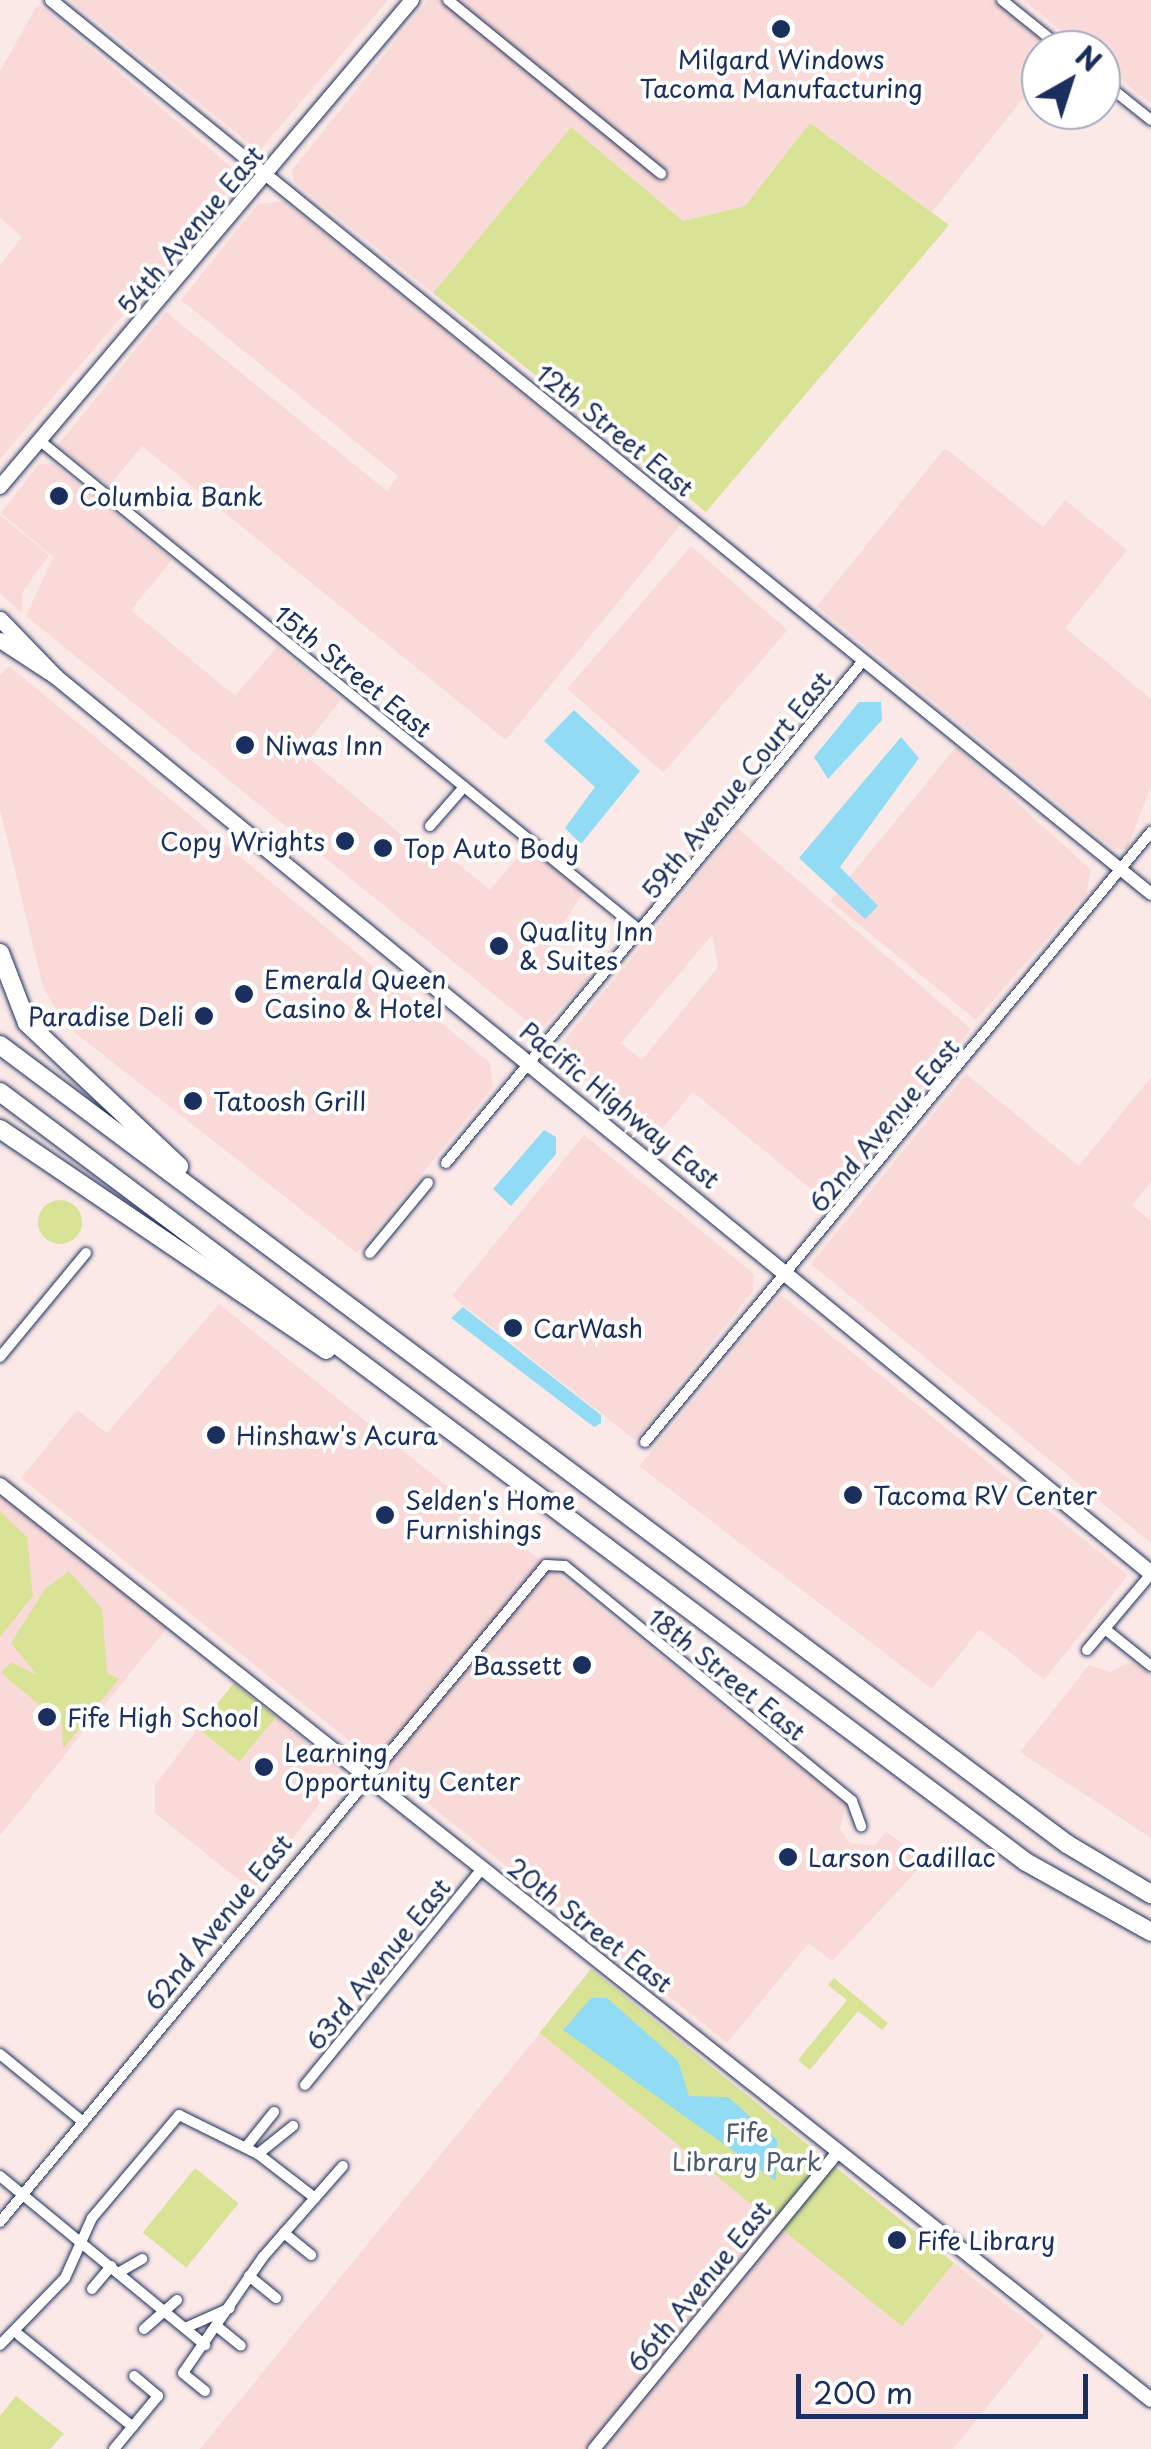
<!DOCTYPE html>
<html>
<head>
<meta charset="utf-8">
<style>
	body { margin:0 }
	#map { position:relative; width:1151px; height:2449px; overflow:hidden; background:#fbe9e8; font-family:"Playpen Sans",sans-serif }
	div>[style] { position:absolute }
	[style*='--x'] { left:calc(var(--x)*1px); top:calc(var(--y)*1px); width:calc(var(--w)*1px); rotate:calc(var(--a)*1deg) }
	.built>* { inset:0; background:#f9dad8; transform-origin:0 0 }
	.green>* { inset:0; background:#d8e396; transform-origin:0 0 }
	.round { border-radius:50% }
	.water>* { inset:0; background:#92dbf4 }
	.roads { filter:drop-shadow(0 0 2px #1b2f5e) drop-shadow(0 0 2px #1b2f5e) }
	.minor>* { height:10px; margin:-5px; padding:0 5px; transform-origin:5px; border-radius:5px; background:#fff }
	.tertiary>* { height:12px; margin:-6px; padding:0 6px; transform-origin:6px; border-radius:6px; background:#fff }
	.secondary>* { height:14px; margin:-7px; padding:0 7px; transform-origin:7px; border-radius:7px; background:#fff }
	.primary>* { height:15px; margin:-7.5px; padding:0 7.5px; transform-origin:7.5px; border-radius:7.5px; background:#fff }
	.motorway>* { height:18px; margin:-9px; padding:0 9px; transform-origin:9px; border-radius:9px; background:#fff }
	.dots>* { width:28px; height:28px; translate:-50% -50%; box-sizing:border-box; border:5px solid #fff; border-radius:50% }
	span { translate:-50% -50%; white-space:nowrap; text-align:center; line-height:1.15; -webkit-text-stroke:8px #fff; paint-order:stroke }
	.poi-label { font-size:25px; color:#1b2f5e }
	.left { translate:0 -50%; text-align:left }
	.right { translate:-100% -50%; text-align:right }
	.street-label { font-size:25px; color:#1b2f5e }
	.park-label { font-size:25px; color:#4a5c6c }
	.north { position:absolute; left:1021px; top:30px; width:100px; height:100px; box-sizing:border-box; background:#fff; border:2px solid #a4acbf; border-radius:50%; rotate:39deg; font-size:28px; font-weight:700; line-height:40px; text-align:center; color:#1b2f5e }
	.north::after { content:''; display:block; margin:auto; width:35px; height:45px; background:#1b2f5e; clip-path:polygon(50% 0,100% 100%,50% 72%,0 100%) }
	.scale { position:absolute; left:796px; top:2374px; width:292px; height:45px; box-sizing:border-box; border:5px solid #1b2f5e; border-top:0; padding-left:12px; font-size:30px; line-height:35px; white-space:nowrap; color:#1b2f5e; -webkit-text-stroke:8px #fff; paint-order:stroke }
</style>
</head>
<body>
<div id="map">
	<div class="built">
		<i style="clip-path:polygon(70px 0,388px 0,259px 151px)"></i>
		<i style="clip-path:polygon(428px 0,994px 0,1055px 50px,1041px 50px,1041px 76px,932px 212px,810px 123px,745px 206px,683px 221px,571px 127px,433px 293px,294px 182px,292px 170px)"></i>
		<i style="clip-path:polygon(1023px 0,1151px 0,1151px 104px,1101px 63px,1101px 50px,1085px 50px)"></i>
		<i style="clip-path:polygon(38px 4px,242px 176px,0 459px,0 265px,22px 237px,0 218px,0 71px)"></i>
		<i style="clip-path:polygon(284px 201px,682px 523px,506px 740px,142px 446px,109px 486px,58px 445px,166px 312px,387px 491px,398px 476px,181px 300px,258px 204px)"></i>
		<i style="clip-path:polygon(945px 448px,1043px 527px,1065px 500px,1127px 550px,1065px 628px,1151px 699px,1151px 786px,1127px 849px,1114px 849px,817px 606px)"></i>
		<i style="clip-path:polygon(52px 463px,172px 560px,131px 610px,235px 696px,277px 647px,341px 700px,300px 751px,420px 850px,429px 840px,490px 890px,527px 846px,583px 892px,551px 944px,589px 977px,539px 1031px,26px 616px,53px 557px,1px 513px,38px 465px)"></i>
		<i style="clip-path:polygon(0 515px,49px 555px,23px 591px,21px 612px,0 594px)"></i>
		<i style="left:691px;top:546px;width:128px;height:189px;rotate:41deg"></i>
		<i style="clip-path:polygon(9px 666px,490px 1063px,493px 1087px,357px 1253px,65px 1025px,43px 987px,0 809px,0 676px)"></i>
		<i style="clip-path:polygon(956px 747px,1091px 870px,1086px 894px,976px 1020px,830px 901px)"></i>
		<i style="clip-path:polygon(evenodd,737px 828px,971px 1029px,828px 1203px,693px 1092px,656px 1136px,567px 1065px,565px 1040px,737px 828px,712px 935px,718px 967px,642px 1060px,621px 1043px,712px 935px)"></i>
		<i style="clip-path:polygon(966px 1074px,1079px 1166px,1151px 1077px,1151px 1182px,1132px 1205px,1151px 1221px,1151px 1543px,811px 1264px)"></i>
		<i style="clip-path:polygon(584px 1135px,754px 1274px,753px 1291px,635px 1440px,452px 1296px)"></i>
		<i style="clip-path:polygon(781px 1295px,1128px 1575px,1044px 1680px,980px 1629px,932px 1689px,639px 1466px)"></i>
		<i style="clip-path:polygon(219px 1304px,846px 1804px,840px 1829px,850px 1843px,875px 1846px,886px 1831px,925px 1862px,832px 1961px,809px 1943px,727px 2043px,21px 1478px,77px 1410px,107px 1433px)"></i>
		<i style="clip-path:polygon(0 1485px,172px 1621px,0 1836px)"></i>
		<i style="clip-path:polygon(1131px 1662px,1151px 1675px,1151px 1838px,1020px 1752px,1089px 1665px,1110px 1672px)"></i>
		<i style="clip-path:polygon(276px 1717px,342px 1774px,253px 1891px,155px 1813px,155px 1785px,198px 1729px,240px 1762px)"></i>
		<i style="clip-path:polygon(540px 2033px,903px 2326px,954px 2263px,1045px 2335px,953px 2449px,200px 2449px)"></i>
	</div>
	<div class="green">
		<i style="clip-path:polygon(810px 123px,949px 225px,706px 512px,433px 293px,571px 127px,683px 221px,745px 206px)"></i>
		<i class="round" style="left:38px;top:1200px;width:44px;height:44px"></i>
		<i style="clip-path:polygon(0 1511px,27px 1537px,33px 1596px,0 1637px)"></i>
		<i style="clip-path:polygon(69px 1571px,102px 1609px,107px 1673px,119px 1679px,63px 1749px,62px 1724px,1px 1673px,11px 1662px,37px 1675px,11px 1643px,45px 1589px)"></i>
		<i style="left:234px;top:1683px;width:54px;height:58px;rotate:39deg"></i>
		<i style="left:591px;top:1969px;width:467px;height:82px;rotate:39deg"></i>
		<i style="clip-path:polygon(834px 1978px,888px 2023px,882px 2030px,858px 2011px,810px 2070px,798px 2060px,847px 2000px,828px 1985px)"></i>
		<i style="left:195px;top:2168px;width:56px;height:83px;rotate:39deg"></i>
		<i style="clip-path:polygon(16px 2396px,64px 2434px,50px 2449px,0 2449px,0 2416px)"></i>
	</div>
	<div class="water">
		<i style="clip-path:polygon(859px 702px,881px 702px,882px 720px,828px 779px,814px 757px)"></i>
		<i style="clip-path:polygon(574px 710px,640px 771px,581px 844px,565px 828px,595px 787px,544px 741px)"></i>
		<i style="clip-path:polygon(901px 737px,919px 758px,840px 867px,878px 906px,865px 919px,799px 858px)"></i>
		<i style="clip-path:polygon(544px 1130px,556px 1137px,556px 1154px,511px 1206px,493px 1189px)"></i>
		<i style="clip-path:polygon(463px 1307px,601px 1415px,601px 1423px,594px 1427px,451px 1318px)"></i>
		<i style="clip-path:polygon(591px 1998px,607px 1998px,678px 2061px,689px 2096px,728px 2097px,777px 2140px,776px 2181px,563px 2030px)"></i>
	</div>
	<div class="roads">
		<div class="minor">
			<i style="--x:448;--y:0;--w:275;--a:39.2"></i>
			<i style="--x:1002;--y:0;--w:80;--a:38.9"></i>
			<i style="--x:1101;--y:80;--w:64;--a:38.7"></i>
			<i style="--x:39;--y:440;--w:778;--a:39.21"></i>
			<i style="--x:430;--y:826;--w:52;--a:-48.9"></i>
			<i style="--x:446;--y:1163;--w:653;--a:-50.28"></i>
			<i style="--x:370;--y:1253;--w:91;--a:-50.4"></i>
			<i style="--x:0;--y:1357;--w:135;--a:-50.4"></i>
			<i style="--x:645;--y:1442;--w:793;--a:-50.32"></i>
			<i style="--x:1105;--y:1629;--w:59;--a:38.8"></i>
			<i style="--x:1087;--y:1650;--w:99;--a:-49.9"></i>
			<i style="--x:0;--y:2054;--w:107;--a:39.3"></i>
			<i style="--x:305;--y:2085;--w:279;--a:-50.7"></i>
			<i style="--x:246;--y:2147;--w:45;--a:-51.3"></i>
			<i style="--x:258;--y:2154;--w:45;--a:-38.7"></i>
			<i style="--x:0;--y:2176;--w:266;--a:39.5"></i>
			<i style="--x:0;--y:2222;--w:854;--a:-50.27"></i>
			<i style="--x:546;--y:1565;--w:19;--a:3"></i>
			<i style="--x:565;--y:1566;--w:371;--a:39.3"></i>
			<i style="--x:852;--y:1801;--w:27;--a:70"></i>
			<i style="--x:284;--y:2233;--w:35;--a:39"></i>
			<i style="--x:118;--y:2273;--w:28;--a:-30"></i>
			<i style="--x:249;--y:2276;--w:35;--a:39"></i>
			<i style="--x:92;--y:2289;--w:30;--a:-50"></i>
			<i style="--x:185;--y:2328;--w:49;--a:-24"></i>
			<i style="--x:219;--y:2328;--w:28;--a:39"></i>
			<i style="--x:144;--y:2329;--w:44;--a:-41.3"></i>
			<i style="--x:19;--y:2335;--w:146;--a:38.9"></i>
			<i style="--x:0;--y:2345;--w:93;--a:-45.9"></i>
			<i style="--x:65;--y:2278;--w:66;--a:-65.8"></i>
			<i style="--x:92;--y:2218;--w:135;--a:-49.8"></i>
			<i style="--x:179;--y:2115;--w:88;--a:26.3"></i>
			<i style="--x:258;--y:2154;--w:72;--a:37.7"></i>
			<i style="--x:205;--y:2391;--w:28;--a:-141"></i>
			<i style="--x:183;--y:2373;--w:141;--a:-55.4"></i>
			<i style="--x:263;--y:2257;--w:121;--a:-48.7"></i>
			<i style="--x:114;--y:2449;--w:69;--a:-50.3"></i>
			<i style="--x:158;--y:2396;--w:31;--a:-140"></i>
		</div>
		<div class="tertiary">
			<i style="--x:51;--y:0;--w:1417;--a:39.1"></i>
			<i style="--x:594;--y:2449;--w:384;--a:-50.6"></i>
		</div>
		<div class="secondary">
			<i style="--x:0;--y:487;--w:638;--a:-49.77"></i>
			<i style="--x:0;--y:1485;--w:1470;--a:38.48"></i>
		</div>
		<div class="primary">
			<i style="--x:0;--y:619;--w:79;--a:46"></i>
			<i style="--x:55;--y:676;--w:1416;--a:39.3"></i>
			<i style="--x:0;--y:640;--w:66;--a:33.2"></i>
		</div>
		<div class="motorway">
			<i style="--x:0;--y:953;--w:75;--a:68.9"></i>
			<i style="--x:27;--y:1023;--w:209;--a:43.3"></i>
			<i style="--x:0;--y:1045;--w:1333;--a:36.83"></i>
			<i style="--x:1067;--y:1844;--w:98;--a:30.8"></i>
			<i style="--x:0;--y:1092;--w:1283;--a:36.89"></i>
			<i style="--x:1026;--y:1862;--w:143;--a:29.2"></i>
			<i style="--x:0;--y:1129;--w:394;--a:34.1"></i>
		</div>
	</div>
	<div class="dots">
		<i style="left:781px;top:29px;background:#1b2f5e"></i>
		<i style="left:59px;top:496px;background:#1b2f5e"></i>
		<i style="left:245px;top:745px;background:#1b2f5e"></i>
		<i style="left:345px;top:841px;background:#1b2f5e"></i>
		<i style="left:383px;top:848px;background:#1b2f5e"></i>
		<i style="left:499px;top:946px;background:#1b2f5e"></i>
		<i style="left:244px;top:994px;background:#1b2f5e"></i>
		<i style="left:204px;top:1016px;background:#1b2f5e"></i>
		<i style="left:193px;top:1101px;background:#1b2f5e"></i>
		<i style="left:513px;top:1328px;background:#1b2f5e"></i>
		<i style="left:216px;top:1435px;background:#1b2f5e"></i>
		<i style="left:853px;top:1495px;background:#1b2f5e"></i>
		<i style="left:385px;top:1515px;background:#1b2f5e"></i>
		<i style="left:582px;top:1665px;background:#1b2f5e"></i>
		<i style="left:47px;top:1717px;background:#1b2f5e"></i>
		<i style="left:264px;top:1767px;background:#1b2f5e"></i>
		<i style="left:788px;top:1857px;background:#1b2f5e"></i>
		<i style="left:897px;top:2240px;background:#1b2f5e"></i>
	</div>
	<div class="poi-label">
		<span style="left:781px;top:74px">Milgard Windows<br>Tacoma Manufacturing</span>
		<span class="left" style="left:79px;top:496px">Columbia Bank</span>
		<span class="left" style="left:265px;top:745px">Niwas Inn</span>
		<span class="right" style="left:325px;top:841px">Copy Wrights</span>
		<span class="left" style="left:403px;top:848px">Top Auto Body</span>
		<span class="left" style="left:519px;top:946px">Quality Inn<br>&amp; Suites</span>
		<span class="left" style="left:264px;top:994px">Emerald Queen<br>Casino &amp; Hotel</span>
		<span class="right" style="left:184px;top:1016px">Paradise Deli</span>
		<span class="left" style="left:213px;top:1101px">Tatoosh Grill</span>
		<span class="left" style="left:533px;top:1328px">CarWash</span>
		<span class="left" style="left:236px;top:1435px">Hinshaw's Acura</span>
		<span class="left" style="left:873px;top:1495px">Tacoma RV Center</span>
		<span class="left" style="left:405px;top:1515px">Selden's Home<br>Furnishings</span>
		<span class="right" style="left:562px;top:1665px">Bassett</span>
		<span class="left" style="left:67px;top:1717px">Fife High School</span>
		<span class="left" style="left:284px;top:1767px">Learning<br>Opportunity Center</span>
		<span class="left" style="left:808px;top:1857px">Larson Cadillac</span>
		<span class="left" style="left:917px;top:2240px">Fife Library</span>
	</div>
	<div class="street-label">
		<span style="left:190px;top:230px;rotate:-50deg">54th Avenue East</span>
		<span style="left:615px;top:430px;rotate:39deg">12th Street East</span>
		<span style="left:353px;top:671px;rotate:39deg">15th Street East</span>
		<span style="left:736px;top:785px;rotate:-51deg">59th Avenue Court East</span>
		<span style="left:620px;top:1105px;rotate:39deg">Pacific Highway East</span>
		<span style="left:884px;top:1125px;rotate:-50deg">62nd Avenue East</span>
		<span style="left:727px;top:1674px;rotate:39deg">18th Street East</span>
		<span style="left:218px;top:1922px;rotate:-51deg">62nd Avenue East</span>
		<span style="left:590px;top:1925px;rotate:38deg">20th Street East</span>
		<span style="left:378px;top:1964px;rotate:-51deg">63rd Avenue East</span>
		<span style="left:699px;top:2286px;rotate:-51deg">66th Avenue East</span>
	</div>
	<div class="park-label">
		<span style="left:747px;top:2147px">Fife<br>Library Park</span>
	</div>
	<div class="north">N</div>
	<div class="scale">200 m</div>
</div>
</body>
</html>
